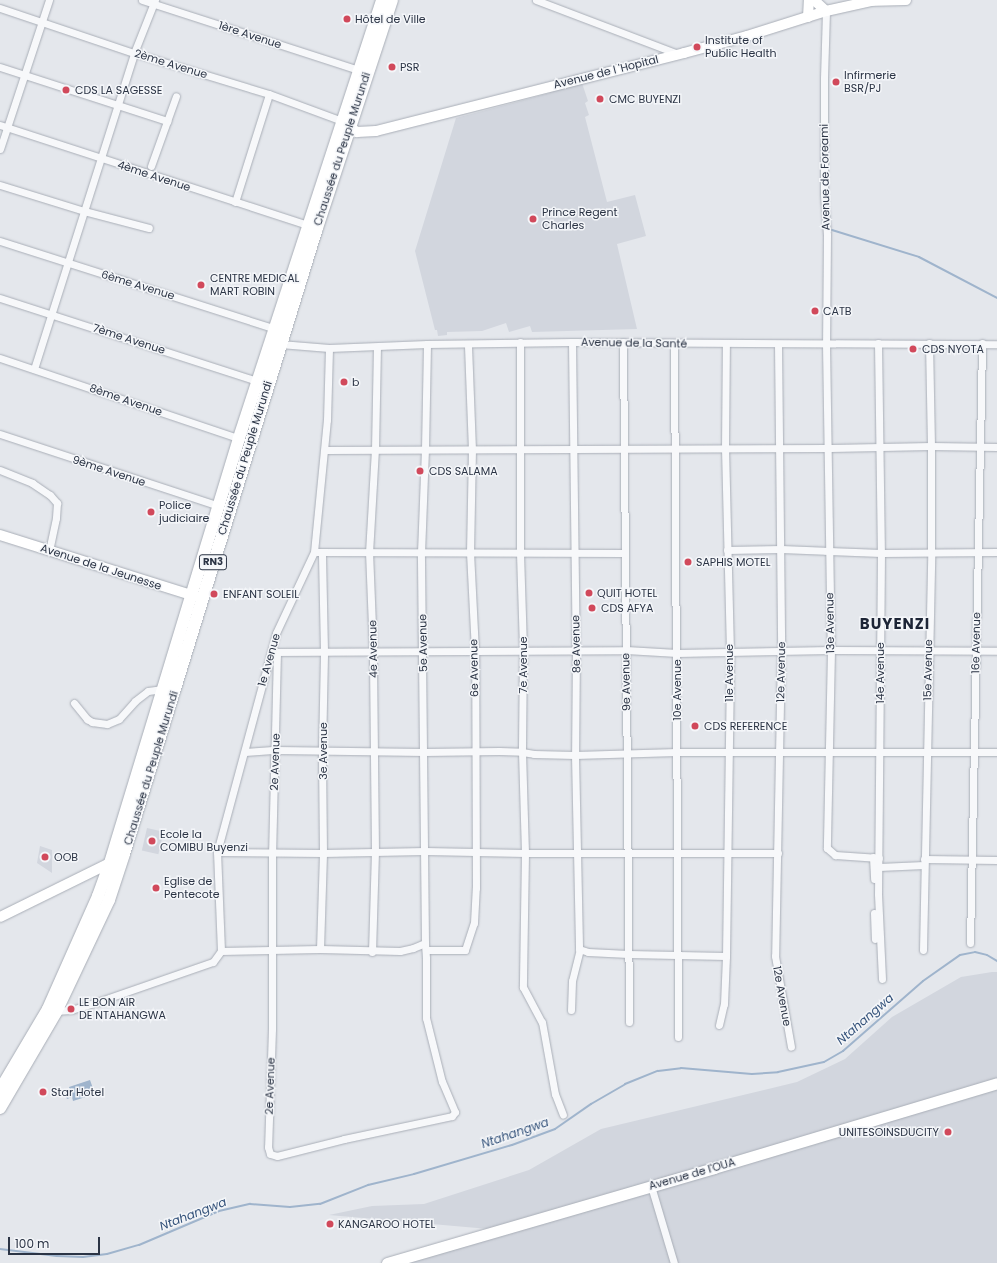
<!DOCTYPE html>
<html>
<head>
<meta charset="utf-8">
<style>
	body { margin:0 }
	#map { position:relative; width:997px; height:1263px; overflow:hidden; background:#e4e7ec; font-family:Poppins,sans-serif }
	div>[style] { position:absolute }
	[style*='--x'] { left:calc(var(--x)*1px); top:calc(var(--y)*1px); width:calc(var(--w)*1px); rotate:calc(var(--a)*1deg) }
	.built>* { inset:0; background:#d2d6de; transform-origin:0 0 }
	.water>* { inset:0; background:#9fb4cc }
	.stream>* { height:2px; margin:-1px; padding:0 1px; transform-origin:1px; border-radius:1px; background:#9fb4cc }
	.roads { filter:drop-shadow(0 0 1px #a9aeb7) drop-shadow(0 0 1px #a9aeb7) }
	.street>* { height:7px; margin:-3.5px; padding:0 3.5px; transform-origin:3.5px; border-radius:3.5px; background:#f7f8fa }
	.secondary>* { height:10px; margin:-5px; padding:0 5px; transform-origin:5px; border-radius:5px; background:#fff }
	.primary>* { height:11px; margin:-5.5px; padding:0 5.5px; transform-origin:5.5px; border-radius:5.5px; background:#fff }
	.highway>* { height:12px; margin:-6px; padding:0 6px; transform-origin:6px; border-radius:6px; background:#fff }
	.dots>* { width:11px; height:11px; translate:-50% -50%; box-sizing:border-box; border:2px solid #f4f6f9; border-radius:50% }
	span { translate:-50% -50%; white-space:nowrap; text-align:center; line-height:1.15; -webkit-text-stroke:3px #f4f6f9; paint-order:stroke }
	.shield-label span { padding:1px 3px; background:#f4f6f9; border:1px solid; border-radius:3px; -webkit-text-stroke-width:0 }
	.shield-label { font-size:10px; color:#2b3445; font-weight:700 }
	.poi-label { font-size:11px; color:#2b3445 }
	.left { translate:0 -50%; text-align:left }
	.right { translate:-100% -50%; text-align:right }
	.street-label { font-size:11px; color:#2b3445 }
	.water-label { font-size:12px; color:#34527a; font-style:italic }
	.district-label { font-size:15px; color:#1d2536; font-weight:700; letter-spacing:1px }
	.scale { position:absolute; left:8px; top:1237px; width:92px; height:18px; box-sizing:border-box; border:2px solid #2b3445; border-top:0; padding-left:5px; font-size:12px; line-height:14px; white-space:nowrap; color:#2b3445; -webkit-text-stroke:3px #f4f6f9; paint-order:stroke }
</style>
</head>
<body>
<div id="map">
	<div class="built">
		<i style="clip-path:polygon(582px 83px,588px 101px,585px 103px,589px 115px,585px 117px,607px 202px,635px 195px,646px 236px,617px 244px,637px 329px,532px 332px,530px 326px,509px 332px,506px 323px,482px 331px,447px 332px,447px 335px,438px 336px,437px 330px,435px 330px,415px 251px,456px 118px,550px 93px,550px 91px)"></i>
		<i style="left:147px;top:828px;width:17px;height:23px;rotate:13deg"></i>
		<i style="clip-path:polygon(40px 846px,52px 850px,52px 873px,37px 863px)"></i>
		<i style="clip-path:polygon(992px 972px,997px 972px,997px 1263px,387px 1263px,500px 1230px,329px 1215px,372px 1206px,424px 1204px,529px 1170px,601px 1129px,797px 1082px,845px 1059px,892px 1017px,961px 977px)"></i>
	</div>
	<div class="water">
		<i style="clip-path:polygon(90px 1080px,95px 1094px,73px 1101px,72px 1097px,67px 1099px,65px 1094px,70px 1092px,69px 1087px)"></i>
	</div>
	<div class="stream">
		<i style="--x:832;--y:230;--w:91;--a:17.2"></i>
		<i style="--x:919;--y:257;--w:88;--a:27.7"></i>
		<i style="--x:0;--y:1249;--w:57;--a:7"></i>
		<i style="--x:57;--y:1256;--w:26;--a:2"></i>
		<i style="--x:83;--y:1257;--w:24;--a:-7"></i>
		<i style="--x:107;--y:1254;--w:33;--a:-16"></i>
		<i style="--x:139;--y:1245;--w:87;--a:-23"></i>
		<i style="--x:219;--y:1211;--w:32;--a:-13"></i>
		<i style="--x:250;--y:1204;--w:40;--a:4.3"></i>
		<i style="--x:290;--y:1207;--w:30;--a:-6"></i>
		<i style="--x:320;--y:1204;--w:52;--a:-21.6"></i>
		<i style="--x:368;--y:1185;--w:47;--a:-13.4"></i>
		<i style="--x:414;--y:1174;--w:102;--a:-16.5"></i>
		<i style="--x:512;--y:1145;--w:46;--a:-20.4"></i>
		<i style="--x:555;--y:1129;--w:44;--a:-34.8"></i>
		<i style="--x:591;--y:1104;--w:39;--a:-30"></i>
		<i style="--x:625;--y:1084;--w:35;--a:-22"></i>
		<i style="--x:658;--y:1071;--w:23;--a:-7"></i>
		<i style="--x:681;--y:1068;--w:71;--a:4.8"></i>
		<i style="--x:752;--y:1074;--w:26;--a:-4"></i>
		<i style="--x:778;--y:1072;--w:47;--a:-12.3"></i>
		<i style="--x:824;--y:1062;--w:22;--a:-30"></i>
		<i style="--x:843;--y:1051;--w:106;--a:-41.2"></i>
		<i style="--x:923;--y:981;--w:45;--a:-35.1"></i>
		<i style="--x:960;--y:955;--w:15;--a:-11"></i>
		<i style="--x:975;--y:952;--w:12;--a:14"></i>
		<i style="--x:987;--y:955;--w:12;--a:31"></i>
	</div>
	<div class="roads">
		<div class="street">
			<i style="--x:142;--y:0;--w:228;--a:17.9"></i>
			<i style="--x:536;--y:0;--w:152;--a:20.8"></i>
			<i style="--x:0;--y:8;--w:141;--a:18.6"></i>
			<i style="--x:134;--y:53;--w:141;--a:16.9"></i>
			<i style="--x:269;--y:94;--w:78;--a:20.3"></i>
			<i style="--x:826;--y:11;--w:67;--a:91.7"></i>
			<i style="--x:824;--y:78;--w:115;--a:90"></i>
			<i style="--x:824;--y:193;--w:42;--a:85.9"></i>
			<i style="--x:827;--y:235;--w:109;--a:90.5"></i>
			<i style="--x:826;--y:344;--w:306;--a:89.1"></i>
			<i style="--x:831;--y:650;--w:198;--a:91.2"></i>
			<i style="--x:827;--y:848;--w:11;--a:41"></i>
			<i style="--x:835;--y:855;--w:44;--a:3.9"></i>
			<i style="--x:0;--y:67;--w:176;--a:17.9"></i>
			<i style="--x:0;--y:125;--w:323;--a:18"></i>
			<i style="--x:0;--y:149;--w:157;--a:-71.8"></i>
			<i style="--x:151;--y:166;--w:74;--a:-70.3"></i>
			<i style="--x:0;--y:185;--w:88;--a:17.2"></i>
			<i style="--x:84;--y:211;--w:67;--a:14.7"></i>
			<i style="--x:235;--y:202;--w:113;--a:-72.5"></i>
			<i style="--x:0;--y:241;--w:290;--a:17.7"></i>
			<i style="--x:0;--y:298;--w:270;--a:17.9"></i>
			<i style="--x:520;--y:342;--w:211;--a:90"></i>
			<i style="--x:520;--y:553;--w:98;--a:88.2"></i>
			<i style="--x:523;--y:651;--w:101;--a:90.6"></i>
			<i style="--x:522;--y:752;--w:101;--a:88.3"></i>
			<i style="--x:525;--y:853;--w:134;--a:90.9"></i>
			<i style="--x:523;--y:987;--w:40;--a:62"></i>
			<i style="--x:542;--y:1022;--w:73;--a:79.8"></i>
			<i style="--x:555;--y:1094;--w:22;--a:69"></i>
			<i style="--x:572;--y:342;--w:308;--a:89.3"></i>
			<i style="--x:576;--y:650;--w:105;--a:90.5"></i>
			<i style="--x:575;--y:755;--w:194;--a:88.8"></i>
			<i style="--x:579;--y:949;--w:9;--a:18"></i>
			<i style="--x:588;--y:952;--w:40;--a:2.9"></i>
			<i style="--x:628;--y:954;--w:98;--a:1.2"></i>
			<i style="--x:623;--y:342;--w:680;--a:89.49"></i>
			<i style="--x:674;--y:343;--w:694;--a:89.67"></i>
			<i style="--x:878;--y:343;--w:210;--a:89.2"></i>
			<i style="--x:881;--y:553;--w:341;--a:90.5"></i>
			<i style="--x:878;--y:894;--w:85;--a:87.3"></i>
			<i style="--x:280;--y:344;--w:49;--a:4.7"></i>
			<i style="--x:329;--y:348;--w:98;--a:-2.3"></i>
			<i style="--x:427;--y:344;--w:145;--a:-0.8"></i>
			<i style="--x:572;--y:342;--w:425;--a:0.3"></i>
			<i style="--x:778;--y:344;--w:307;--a:89.4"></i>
			<i style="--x:781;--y:651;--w:305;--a:91.1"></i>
			<i style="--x:775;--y:956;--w:92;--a:80"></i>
			<i style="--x:0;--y:358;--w:254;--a:18.6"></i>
			<i style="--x:34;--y:369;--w:331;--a:-72.4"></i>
			<i style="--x:134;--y:53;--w:57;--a:-68.4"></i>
			<i style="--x:0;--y:434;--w:231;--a:18.2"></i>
			<i style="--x:325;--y:450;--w:502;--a:-0.23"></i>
			<i style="--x:827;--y:448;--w:104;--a:-1.1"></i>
			<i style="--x:931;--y:446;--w:66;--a:0.9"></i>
			<i style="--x:0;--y:470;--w:35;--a:22"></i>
			<i style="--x:32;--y:483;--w:22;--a:34"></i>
			<i style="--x:50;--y:495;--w:11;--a:49"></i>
			<i style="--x:57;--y:503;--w:15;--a:94"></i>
			<i style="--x:56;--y:518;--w:33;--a:102"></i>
			<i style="--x:727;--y:550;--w:54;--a:-1.1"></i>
			<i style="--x:781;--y:549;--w:100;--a:2.3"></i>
			<i style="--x:881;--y:553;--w:116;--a:-0.5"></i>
			<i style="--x:317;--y:552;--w:308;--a:0.2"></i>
			<i style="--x:271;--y:652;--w:355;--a:-0.3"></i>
			<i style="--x:626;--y:650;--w:51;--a:3.4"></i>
			<i style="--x:677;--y:653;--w:154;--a:-1.1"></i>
			<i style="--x:831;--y:650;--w:166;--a:0.3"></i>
			<i style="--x:277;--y:652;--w:201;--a:91.4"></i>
			<i style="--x:272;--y:853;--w:176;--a:90"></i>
			<i style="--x:272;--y:1029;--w:118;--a:91.9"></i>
			<i style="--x:268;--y:1147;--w:7;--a:74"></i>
			<i style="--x:270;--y:1154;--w:7;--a:16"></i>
			<i style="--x:277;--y:1156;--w:69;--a:-14.2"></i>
			<i style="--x:344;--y:1139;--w:110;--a:-12"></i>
			<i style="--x:452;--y:1116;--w:5;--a:-53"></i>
			<i style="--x:455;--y:1112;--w:33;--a:-113"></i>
			<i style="--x:442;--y:1082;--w:66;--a:-104"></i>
			<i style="--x:426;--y:1018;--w:60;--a:-90"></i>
			<i style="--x:426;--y:958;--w:15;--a:-94"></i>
			<i style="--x:425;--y:943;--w:390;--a:-90.6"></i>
			<i style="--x:421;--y:553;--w:104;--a:-87.8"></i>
			<i style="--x:425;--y:449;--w:105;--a:-88.9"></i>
			<i style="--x:74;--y:703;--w:21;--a:51"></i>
			<i style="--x:87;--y:719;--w:6;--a:31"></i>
			<i style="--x:92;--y:722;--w:15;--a:8"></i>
			<i style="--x:107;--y:724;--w:13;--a:-23"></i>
			<i style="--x:119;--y:719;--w:24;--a:-48"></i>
			<i style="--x:135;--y:701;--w:16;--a:-38"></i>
			<i style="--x:148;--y:691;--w:15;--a:-8"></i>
			<i style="--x:245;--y:752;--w:31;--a:-4"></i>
			<i style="--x:276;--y:750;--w:148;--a:0.8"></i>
			<i style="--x:424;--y:752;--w:75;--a:-0.8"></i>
			<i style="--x:499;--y:751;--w:23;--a:2"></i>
			<i style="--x:522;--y:752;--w:12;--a:9"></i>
			<i style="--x:534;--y:754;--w:41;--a:1.4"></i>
			<i style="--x:575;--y:755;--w:102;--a:-1.7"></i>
			<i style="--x:677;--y:752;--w:320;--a:0"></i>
			<i style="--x:217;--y:852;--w:106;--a:0.5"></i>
			<i style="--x:323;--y:853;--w:102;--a:-1.1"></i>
			<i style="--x:425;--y:851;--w:100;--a:1.1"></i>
			<i style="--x:525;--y:853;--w:253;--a:0"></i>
			<i style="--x:873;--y:857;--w:22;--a:87"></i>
			<i style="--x:924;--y:859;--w:73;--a:0.8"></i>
			<i style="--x:879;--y:867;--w:45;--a:-2.5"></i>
			<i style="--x:874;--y:913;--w:26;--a:88"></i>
			<i style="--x:970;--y:943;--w:600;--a:-88.85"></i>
			<i style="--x:320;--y:949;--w:96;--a:-88.2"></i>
			<i style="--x:323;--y:853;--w:103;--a:-90.6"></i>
			<i style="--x:322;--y:750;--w:99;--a:-88.8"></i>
			<i style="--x:324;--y:651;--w:99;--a:-91.2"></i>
			<i style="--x:426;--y:950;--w:39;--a:0"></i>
			<i style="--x:465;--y:950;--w:28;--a:-72"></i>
			<i style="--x:474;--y:923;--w:35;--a:-87"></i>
			<i style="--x:476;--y:888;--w:237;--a:-90.2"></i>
			<i style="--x:475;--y:651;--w:98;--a:-92.9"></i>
			<i style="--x:470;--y:553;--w:103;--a:-88.9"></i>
			<i style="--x:472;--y:450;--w:106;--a:-92.2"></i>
			<i style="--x:923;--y:950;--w:398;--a:-88.8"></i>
			<i style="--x:931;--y:552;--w:106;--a:-90"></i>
			<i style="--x:931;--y:446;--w:103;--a:-91.1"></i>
			<i style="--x:221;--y:951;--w:99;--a:-92.3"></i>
			<i style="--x:217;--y:852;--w:227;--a:-74.9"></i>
			<i style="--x:276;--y:633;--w:89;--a:-64.9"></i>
			<i style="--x:314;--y:552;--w:133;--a:-84.4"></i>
			<i style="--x:327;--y:420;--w:72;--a:-88.4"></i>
			<i style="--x:372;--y:952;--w:100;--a:-88.3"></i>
			<i style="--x:375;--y:852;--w:201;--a:-90.6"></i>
			<i style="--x:373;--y:651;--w:98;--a:-92.3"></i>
			<i style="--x:369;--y:553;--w:103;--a:-86.7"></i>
			<i style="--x:375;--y:450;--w:103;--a:-88.9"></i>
			<i style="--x:571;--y:1010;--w:29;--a:-88"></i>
			<i style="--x:572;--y:981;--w:32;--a:-76"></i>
			<i style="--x:54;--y:1011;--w:17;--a:-3"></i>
			<i style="--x:71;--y:1010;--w:34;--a:-17"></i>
			<i style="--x:103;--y:1000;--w:116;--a:-19.1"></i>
			<i style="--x:213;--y:962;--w:14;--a:-54"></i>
			<i style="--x:221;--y:951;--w:99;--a:-1.2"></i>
			<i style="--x:320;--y:949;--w:80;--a:1.4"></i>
			<i style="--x:400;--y:951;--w:13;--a:-13"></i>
			<i style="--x:413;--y:948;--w:13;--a:-23"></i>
			<i style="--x:719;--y:1025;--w:22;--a:-77"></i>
			<i style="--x:724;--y:1004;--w:48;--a:-87.6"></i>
			<i style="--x:726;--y:956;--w:304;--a:-89.2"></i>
			<i style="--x:730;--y:652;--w:203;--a:-91.4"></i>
			<i style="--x:725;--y:449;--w:106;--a:-89.5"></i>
			<i style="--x:651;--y:1186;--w:80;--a:73.4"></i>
		</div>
		<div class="secondary">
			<i style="--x:814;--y:0;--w:16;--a:43"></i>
			<i style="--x:866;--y:1;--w:40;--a:-1.4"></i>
			<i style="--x:808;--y:17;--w:17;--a:-87"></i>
			<i style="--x:344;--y:123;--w:16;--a:35"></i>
			<i style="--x:357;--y:132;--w:19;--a:-3"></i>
			<i style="--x:376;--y:131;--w:318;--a:-14.2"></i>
			<i style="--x:684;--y:53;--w:65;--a:-15.1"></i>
			<i style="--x:747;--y:36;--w:83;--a:-17.6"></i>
			<i style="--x:826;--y:11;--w:47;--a:-12.3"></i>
			<i style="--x:0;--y:535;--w:207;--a:17.4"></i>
			<i style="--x:0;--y:917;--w:127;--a:-26.2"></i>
		</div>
		<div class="primary">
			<i style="--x:387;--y:1263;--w:341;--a:-16.2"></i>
			<i style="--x:714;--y:1168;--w:295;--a:-16.7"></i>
		</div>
		<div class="highway">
			<i style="--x:0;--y:1090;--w:94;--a:-59.3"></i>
			<i style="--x:48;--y:1009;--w:124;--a:-66.1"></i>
			<i style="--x:98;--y:896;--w:35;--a:-70"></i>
			<i style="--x:110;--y:863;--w:444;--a:-73.1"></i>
			<i style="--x:239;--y:438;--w:461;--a:-71.9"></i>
			<i style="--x:0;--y:1108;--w:111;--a:-59.7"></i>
			<i style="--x:56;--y:1012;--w:124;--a:-64.7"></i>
			<i style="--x:109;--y:900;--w:48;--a:-71.9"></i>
			<i style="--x:124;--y:854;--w:655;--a:-72.87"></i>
			<i style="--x:317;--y:228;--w:240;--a:-71.8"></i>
		</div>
	</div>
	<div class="dots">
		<i style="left:347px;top:19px;background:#d1495b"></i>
		<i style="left:697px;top:47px;background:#d1495b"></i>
		<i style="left:392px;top:67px;background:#d1495b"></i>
		<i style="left:836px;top:82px;background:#d1495b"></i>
		<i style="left:66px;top:90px;background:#d1495b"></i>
		<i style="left:600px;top:99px;background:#d1495b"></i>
		<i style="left:533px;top:219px;background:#d1495b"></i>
		<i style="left:201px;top:285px;background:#d1495b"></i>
		<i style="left:815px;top:311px;background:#d1495b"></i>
		<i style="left:913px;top:349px;background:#d1495b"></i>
		<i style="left:344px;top:382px;background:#d1495b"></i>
		<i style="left:420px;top:471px;background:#d1495b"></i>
		<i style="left:151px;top:512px;background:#d1495b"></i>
		<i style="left:688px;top:562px;background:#d1495b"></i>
		<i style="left:589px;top:593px;background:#d1495b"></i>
		<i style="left:214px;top:594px;background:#d1495b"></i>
		<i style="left:592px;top:608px;background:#d1495b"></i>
		<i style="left:695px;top:726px;background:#d1495b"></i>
		<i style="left:152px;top:841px;background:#d1495b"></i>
		<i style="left:45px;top:857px;background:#d1495b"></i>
		<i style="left:156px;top:888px;background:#d1495b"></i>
		<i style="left:71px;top:1009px;background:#d1495b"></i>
		<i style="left:43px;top:1092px;background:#d1495b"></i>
		<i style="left:948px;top:1132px;background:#d1495b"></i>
		<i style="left:330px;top:1224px;background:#d1495b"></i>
	</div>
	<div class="shield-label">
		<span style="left:213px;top:562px">RN3</span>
	</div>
	<div class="poi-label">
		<span class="left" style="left:355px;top:19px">Hôtel de Ville</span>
		<span class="left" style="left:705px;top:47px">Institute of<br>Public Health</span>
		<span class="left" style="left:400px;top:67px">PSR</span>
		<span class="left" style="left:844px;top:82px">Infirmerie<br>BSR/PJ</span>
		<span class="left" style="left:75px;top:90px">CDS LA SAGESSE</span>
		<span class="left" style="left:609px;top:99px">CMC BUYENZI</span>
		<span class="left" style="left:542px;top:219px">Prince Regent<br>Charles</span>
		<span class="left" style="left:210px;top:285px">CENTRE MEDICAL<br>MART ROBIN</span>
		<span class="left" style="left:823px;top:311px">CATB</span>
		<span class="left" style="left:922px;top:349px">CDS NYOTA</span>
		<span class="left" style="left:352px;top:382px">b</span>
		<span class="left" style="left:429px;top:471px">CDS SALAMA</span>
		<span class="left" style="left:159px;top:512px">Police<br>judiciaire</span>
		<span class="left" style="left:696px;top:562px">SAPHIS MOTEL</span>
		<span class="left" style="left:597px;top:593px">QUIT HOTEL</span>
		<span class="left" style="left:223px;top:594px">ENFANT SOLEIL</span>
		<span class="left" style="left:601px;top:608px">CDS AFYA</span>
		<span class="left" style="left:704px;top:726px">CDS REFERENCE</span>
		<span class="left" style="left:160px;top:841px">Ecole la<br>COMIBU Buyenzi</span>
		<span class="left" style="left:54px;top:857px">OOB</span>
		<span class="left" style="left:164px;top:888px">Eglise de<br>Pentecote</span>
		<span class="left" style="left:79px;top:1009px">LE BON AIR<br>DE NTAHANGWA</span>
		<span class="left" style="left:51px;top:1092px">Star Hotel</span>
		<span class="right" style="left:939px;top:1132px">UNITESOINSDUCITY</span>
		<span class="left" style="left:338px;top:1224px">KANGAROO HOTEL</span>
	</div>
	<div class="street-label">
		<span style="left:250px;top:35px;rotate:18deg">1ère Avenue</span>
		<span style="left:171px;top:64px;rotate:17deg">2ème Avenue</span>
		<span style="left:606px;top:72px;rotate:-14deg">Avenue de l 'Hopital</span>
		<span style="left:342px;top:149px;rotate:-72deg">Chaussée du Peuple Murundi</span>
		<span style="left:154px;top:176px;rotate:18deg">4ème Avenue</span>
		<span style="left:825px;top:177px;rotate:-91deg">Avenue de Foreami</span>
		<span style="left:138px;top:285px;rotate:17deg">6ème Avenue</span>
		<span style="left:129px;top:339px;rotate:18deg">7ème Avenue</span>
		<span style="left:634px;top:343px;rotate:1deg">Avenue de la Santé</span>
		<span style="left:126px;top:400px;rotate:19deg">8ème Avenue</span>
		<span style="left:245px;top:458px;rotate:-73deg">Chaussée du Peuple Murundi</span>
		<span style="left:109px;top:471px;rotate:18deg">9ème Avenue</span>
		<span style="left:101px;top:567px;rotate:18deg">Avenue de la Jeunesse</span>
		<span style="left:830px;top:623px;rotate:-91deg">13e Avenue</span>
		<span style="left:423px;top:643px;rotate:-91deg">5e Avenue</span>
		<span style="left:976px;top:643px;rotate:-89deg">16e Avenue</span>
		<span style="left:576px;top:644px;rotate:-91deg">8e Avenue</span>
		<span style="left:373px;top:649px;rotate:-91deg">4e Avenue</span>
		<span style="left:269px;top:660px;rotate:-74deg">1e Avenue</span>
		<span style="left:523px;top:665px;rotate:-90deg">7e Avenue</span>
		<span style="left:474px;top:668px;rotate:-91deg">6e Avenue</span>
		<span style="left:928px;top:670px;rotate:-89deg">15e Avenue</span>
		<span style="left:781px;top:672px;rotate:-89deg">12e Avenue</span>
		<span style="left:729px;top:673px;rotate:-90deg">11e Avenue</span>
		<span style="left:880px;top:673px;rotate:-90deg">14e Avenue</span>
		<span style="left:626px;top:682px;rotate:-91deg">9e Avenue</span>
		<span style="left:677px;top:690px;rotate:-90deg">10e Avenue</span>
		<span style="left:323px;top:751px;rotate:-90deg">3e Avenue</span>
		<span style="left:275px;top:762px;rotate:-88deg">2e Avenue</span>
		<span style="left:151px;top:768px;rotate:-73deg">Chaussée du Peuple Murundi</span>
		<span style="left:782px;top:996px;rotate:80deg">12e Avenue</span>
		<span style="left:270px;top:1086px;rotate:-88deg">2e Avenue</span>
		<span style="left:692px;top:1174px;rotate:-16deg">Avenue de l'OUA</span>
	</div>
	<div class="water-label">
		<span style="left:865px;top:1019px;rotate:-41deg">Ntahangwa</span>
		<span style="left:515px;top:1133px;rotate:-19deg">Ntahangwa</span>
		<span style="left:193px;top:1214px;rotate:-21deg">Ntahangwa</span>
	</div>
	<div class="district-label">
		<span style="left:895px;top:624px">BUYENZI</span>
	</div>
	<div class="scale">100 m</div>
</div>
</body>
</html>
